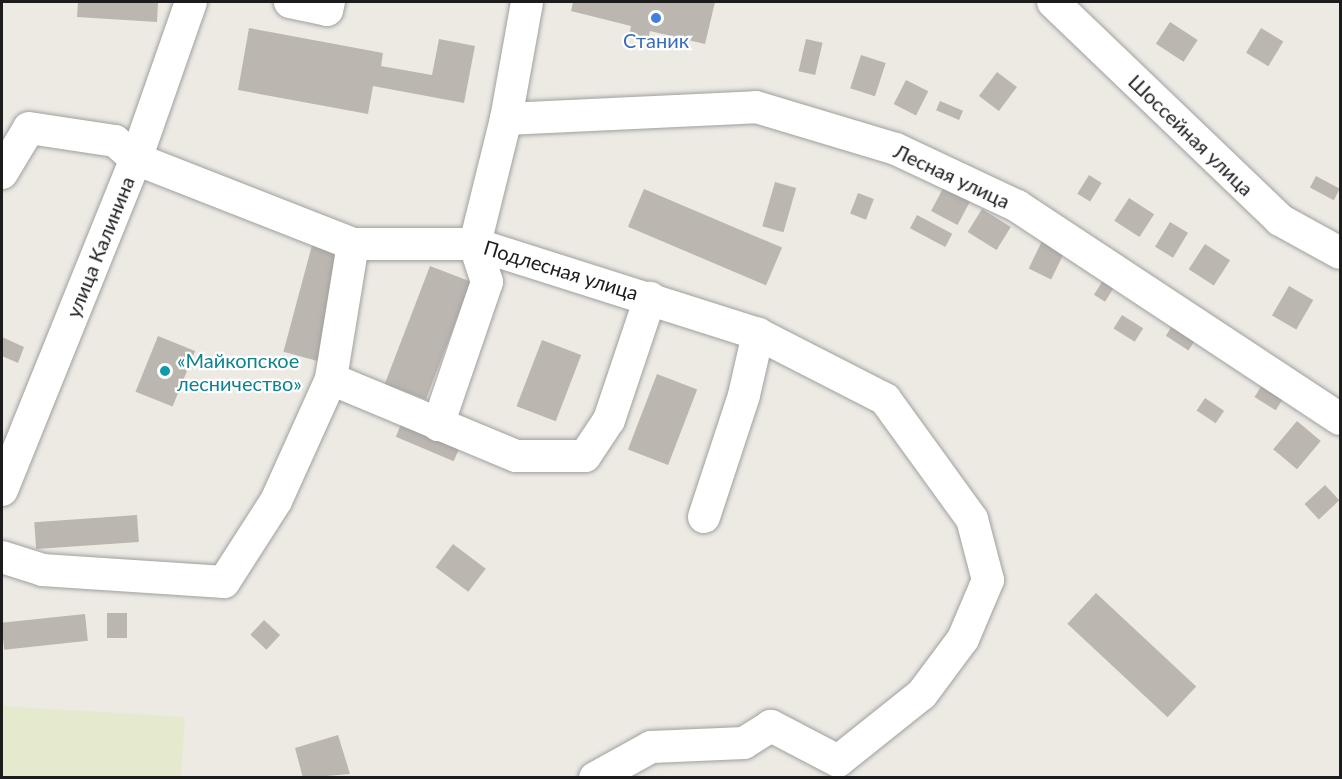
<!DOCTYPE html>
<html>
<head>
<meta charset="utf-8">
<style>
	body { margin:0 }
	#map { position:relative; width:1342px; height:779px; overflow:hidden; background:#eceae3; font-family:Lato,sans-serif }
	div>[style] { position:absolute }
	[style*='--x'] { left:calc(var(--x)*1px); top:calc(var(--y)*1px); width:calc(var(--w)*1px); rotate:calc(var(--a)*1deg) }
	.farmland>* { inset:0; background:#e5eacf }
	.building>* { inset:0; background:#bcb6b0; transform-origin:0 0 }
	.roads { filter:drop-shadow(0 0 2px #a0a0a0) drop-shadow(0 0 2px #a0a0a0) }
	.minor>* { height:32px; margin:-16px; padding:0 16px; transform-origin:16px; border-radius:16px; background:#fff }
	.dots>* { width:16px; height:16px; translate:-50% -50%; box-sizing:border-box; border:3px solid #fff; border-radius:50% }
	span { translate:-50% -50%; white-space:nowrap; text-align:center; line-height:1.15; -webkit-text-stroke:4.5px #fff; paint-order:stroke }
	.shop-label { font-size:20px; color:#366cbe }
	.street-label { font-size:20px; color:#1c1c1c }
	.culture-label { font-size:20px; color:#0d838f }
	.left { translate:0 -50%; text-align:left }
	.frame { position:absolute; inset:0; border:3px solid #1c1c1c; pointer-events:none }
</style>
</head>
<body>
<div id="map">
	<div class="farmland">
		<i style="clip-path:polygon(2px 706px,185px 717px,181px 777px,2px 777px)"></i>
	</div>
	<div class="building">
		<i style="clip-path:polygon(78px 2px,158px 2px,157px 22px,77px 17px)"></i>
		<i style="clip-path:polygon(573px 2px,715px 2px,705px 44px,650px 31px,648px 40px,629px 36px,631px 26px,571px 11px)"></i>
		<i style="left:1170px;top:22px;width:33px;height:26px;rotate:33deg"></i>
		<i style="clip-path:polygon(249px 28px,383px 53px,381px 66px,432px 75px,439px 39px,475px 46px,464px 103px,373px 86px,368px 114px,238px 90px)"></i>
		<i style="left:1261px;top:28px;width:26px;height:29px;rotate:31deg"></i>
		<i style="left:806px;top:39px;width:17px;height:33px;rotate:13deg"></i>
		<i style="left:861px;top:55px;width:26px;height:35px;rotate:18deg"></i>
		<i style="left:997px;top:72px;width:25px;height:30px;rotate:37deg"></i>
		<i style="left:906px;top:80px;width:25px;height:27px;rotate:27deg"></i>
		<i style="left:940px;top:101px;width:25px;height:10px;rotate:23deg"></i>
		<i style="left:1089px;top:175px;width:15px;height:22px;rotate:32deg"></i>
		<i style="left:1316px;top:176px;width:27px;height:13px;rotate:28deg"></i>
		<i style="left:947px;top:181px;width:30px;height:34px;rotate:28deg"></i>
		<i style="left:775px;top:182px;width:22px;height:46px;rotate:16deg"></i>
		<i style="left:644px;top:189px;width:150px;height:41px;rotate:23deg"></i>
		<i style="left:858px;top:193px;width:17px;height:22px;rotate:21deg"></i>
		<i style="left:1129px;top:198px;width:30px;height:27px;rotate:33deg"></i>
		<i style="left:982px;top:209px;width:34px;height:27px;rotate:32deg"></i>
		<i style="left:917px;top:215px;width:40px;height:15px;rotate:28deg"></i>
		<i style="left:1170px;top:222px;width:21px;height:29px;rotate:31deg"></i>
		<i style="left:315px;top:234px;width:39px;height:122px;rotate:15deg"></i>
		<i style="left:1044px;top:237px;width:25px;height:35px;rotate:26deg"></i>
		<i style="left:1205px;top:244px;width:30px;height:30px;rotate:33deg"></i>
		<i style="left:430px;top:266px;width:44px;height:126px;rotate:21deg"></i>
		<i style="left:1112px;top:266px;width:13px;height:34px;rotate:32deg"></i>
		<i style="left:1289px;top:286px;width:28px;height:34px;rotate:30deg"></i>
		<i style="left:1180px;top:314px;width:27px;height:26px;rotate:33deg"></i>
		<i style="left:1122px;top:315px;width:25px;height:16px;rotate:32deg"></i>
		<i style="left:158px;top:336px;width:40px;height:60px;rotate:22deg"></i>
		<i style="clip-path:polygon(2px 337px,24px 347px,18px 363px,2px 356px)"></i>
		<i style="left:542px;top:340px;width:42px;height:71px;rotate:21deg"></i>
		<i style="left:1272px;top:369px;width:25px;height:33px;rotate:32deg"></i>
		<i style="left:657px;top:374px;width:43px;height:81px;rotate:21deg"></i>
		<i style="left:1205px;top:398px;width:23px;height:15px;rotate:34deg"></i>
		<i style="left:1297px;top:421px;width:31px;height:37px;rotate:40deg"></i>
		<i style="left:402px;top:422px;width:63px;height:16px;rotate:23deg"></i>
		<i style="left:1325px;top:485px;width:21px;height:28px;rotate:47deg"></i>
		<i style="left:137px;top:515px;width:27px;height:103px;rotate:86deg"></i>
		<i style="left:453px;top:544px;width:41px;height:29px;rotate:37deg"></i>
		<i style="left:1096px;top:593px;width:137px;height:42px;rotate:43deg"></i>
		<i style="left:107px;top:613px;width:20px;height:25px"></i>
		<i style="left:85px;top:614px;width:27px;height:84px;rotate:84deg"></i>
		<i style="left:264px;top:620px;width:22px;height:20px;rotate:43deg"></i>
		<i style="clip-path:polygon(338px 735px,350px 774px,303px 778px,295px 748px)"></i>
	</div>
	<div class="roads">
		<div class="minor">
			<i style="--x:290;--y:2;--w:38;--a:12"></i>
			<i style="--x:327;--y:10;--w:8;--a:-76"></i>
			<i style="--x:1053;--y:2;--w:315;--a:43.8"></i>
			<i style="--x:1280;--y:220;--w:68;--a:28.8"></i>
			<i style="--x:506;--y:119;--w:250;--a:-2.7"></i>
			<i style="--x:756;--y:107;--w:146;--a:16.7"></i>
			<i style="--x:896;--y:149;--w:134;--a:25.2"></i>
			<i style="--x:1017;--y:206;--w:387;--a:33.4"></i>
			<i style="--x:2;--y:173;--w:52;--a:-59"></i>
			<i style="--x:29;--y:128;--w:87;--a:8.6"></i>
			<i style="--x:115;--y:141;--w:28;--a:41"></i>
			<i style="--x:136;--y:159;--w:233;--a:21.4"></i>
			<i style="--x:353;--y:244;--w:122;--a:0"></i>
			<i style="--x:475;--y:244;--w:297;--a:17.6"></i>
			<i style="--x:758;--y:334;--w:143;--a:27.1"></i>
			<i style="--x:885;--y:399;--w:148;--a:54.1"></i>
			<i style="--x:972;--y:519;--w:63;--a:75.3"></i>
			<i style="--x:988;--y:580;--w:64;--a:113"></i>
			<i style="--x:963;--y:639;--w:69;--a:126.7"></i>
			<i style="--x:922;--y:694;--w:107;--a:141.4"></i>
			<i style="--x:838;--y:761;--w:76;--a:-152.4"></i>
			<i style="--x:771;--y:726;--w:32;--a:148"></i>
			<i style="--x:744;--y:743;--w:93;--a:177.5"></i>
			<i style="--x:651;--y:747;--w:64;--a:151"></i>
			<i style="--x:353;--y:244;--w:137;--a:99.3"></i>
			<i style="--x:331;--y:379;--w:200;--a:22.6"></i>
			<i style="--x:516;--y:456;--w:69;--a:0"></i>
			<i style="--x:585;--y:456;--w:43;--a:-56.3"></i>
			<i style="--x:609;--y:420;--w:129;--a:-71.4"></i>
			<i style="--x:438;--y:425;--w:151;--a:-71.1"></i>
			<i style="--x:487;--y:282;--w:40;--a:-108"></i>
			<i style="--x:475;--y:244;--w:129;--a:-76.1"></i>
			<i style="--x:506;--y:119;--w:119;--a:-79.8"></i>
			<i style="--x:2;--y:490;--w:357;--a:-68"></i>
			<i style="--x:136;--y:159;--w:166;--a:-70.7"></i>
			<i style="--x:704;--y:517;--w:128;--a:-71.8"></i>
			<i style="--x:744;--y:395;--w:63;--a:-77.1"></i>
			<i style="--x:2;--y:557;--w:43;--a:17.6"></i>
			<i style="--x:43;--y:570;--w:181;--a:3.8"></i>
			<i style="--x:224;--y:582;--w:96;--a:-57.3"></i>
			<i style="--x:276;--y:501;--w:134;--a:-65.7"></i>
		</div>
	</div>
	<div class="dots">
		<i style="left:656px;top:18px;background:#3f7fe0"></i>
		<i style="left:165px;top:371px;background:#0f9aa8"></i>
	</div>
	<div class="shop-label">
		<span style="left:656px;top:40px">Станик</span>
	</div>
	<div class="street-label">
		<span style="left:1191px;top:135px;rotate:44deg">Шоссейная улица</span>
		<span style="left:952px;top:176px;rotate:25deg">Лесная улица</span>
		<span style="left:100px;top:247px;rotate:-68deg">улица Калинина</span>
		<span style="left:561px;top:270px;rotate:17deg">Подлесная улица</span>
	</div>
	<div class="culture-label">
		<span class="left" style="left:177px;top:372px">«Майкопское<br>лесничество»</span>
	</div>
	<div class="frame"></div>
</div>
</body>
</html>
